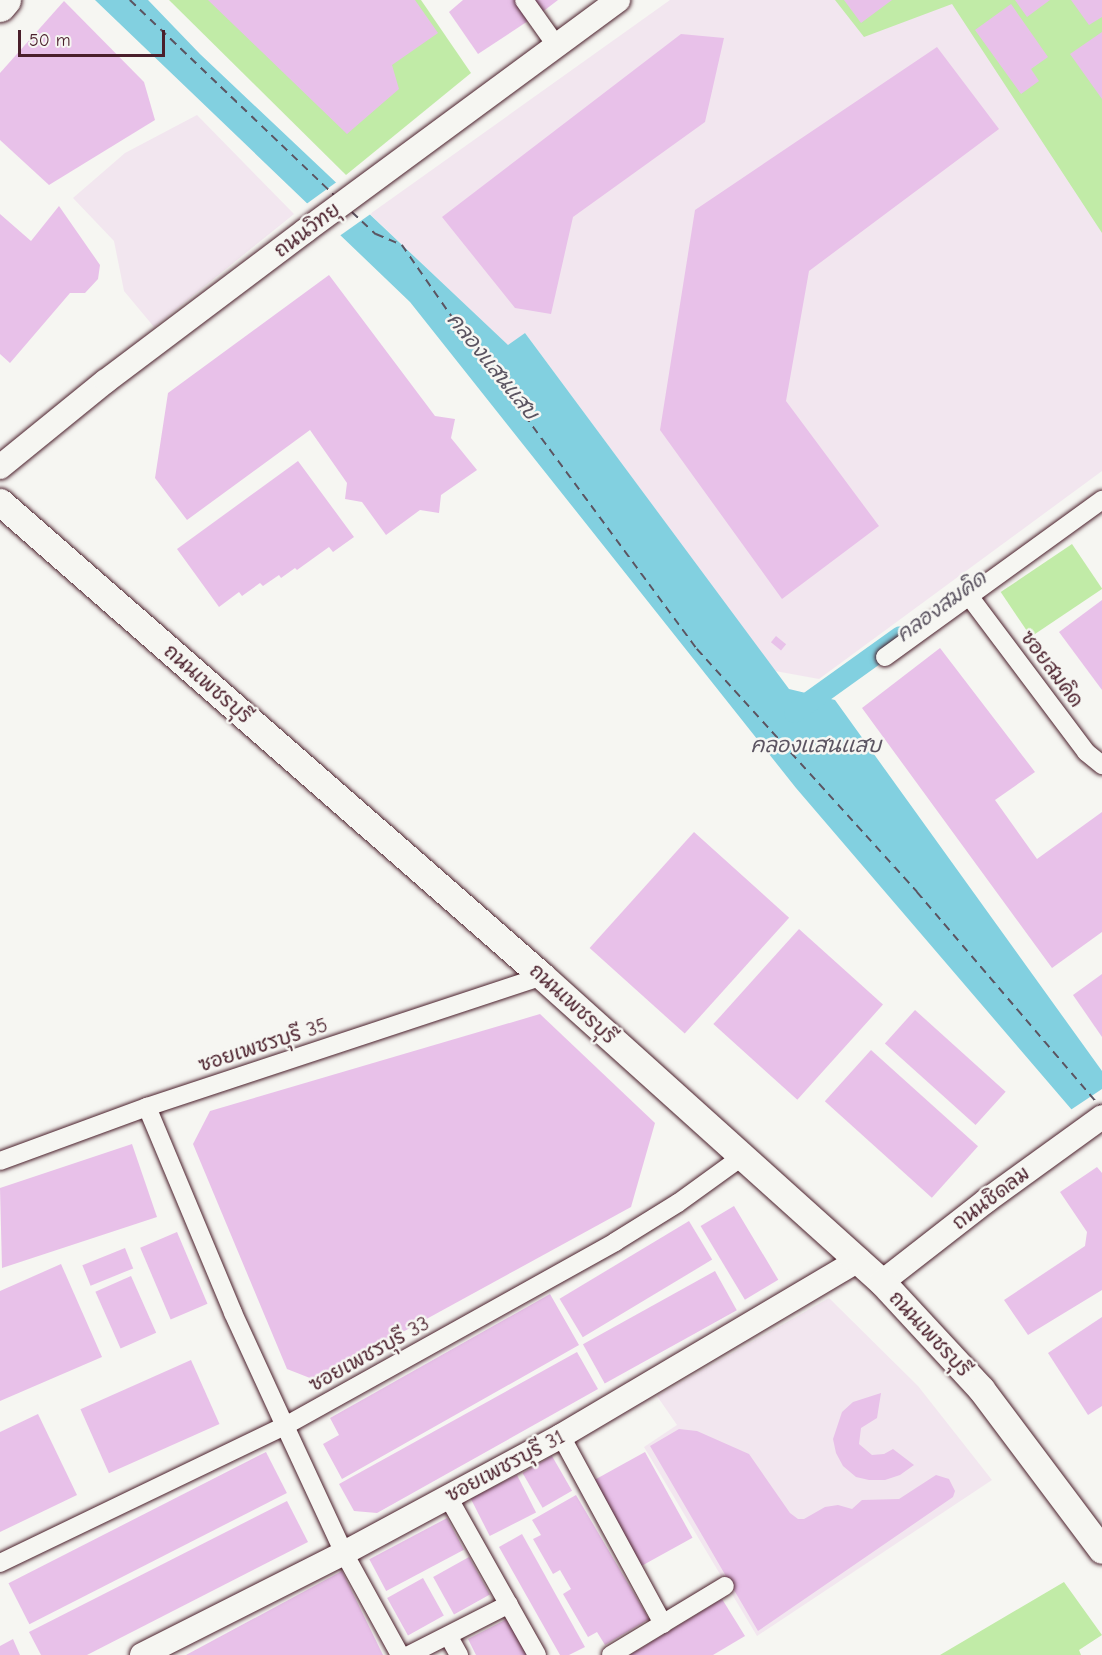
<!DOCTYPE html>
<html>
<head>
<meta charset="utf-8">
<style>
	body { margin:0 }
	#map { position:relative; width:1102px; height:1655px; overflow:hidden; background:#f6f6f2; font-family:"Comic Neue","Playpen Sans Thai",sans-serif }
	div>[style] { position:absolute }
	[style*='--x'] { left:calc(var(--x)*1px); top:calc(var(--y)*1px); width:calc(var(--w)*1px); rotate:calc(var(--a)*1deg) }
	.built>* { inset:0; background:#f2e6ef }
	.green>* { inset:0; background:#c1eba7; transform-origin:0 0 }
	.water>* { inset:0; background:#82d0e0 }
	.pier>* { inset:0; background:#f6f6f2 }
	.canal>* { height:21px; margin:-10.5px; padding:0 10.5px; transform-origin:10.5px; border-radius:10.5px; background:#82d0e0 }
	.ferry>* { height:1.5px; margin-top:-0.75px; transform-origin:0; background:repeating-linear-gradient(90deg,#5b5461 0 8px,transparent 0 14px) }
	.building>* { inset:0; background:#e8c1e9; transform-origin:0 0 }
	.roads { filter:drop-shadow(0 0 2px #4a1f2b) drop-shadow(0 0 2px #4a1f2b) }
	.street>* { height:18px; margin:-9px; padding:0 9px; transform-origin:9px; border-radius:9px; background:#f6f6f2 }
	.secondary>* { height:24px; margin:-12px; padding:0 12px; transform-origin:12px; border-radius:12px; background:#f6f6f2 }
	.primary>* { height:27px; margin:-13.5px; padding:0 13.5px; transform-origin:13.5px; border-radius:13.5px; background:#f6f6f2 }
	.highway>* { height:32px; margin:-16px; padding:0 16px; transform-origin:16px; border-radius:16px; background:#f6f6f2 }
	span { translate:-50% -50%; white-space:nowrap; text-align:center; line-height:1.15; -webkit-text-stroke:5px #f6f6f2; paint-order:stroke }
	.street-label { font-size:20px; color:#4a1f2b }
	.water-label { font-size:21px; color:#5b5461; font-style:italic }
	.scale { position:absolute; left:18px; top:30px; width:147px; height:27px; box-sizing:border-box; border:3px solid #4a1f2b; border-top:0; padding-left:8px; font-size:18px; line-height:21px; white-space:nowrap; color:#4a1f2b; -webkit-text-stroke:4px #f6f6f2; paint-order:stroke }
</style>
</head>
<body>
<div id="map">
	<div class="built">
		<i style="clip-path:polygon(670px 0,1102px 0,1102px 471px,819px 679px,775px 671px,525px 333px,508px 346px,370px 214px)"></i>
		<i style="clip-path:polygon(197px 115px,294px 214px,154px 327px,124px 291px,114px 241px,73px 198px,125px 153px)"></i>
		<i style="clip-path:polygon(829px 1298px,918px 1386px,992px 1480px,757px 1636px,644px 1447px,677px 1425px,657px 1396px)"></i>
	</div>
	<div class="green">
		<i style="clip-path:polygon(169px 0,421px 0,471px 73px,346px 175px)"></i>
		<i style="clip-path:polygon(835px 0,1102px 0,1102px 233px,952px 4px,864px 37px)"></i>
		<i style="left:1072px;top:544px;width:54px;height:86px;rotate:56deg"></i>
		<i style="clip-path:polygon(1064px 1582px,1102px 1635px,1079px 1650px,1081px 1655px,940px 1655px)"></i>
	</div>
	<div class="water">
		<i style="clip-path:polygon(95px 0,148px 0,200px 54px,508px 345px,525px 333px,789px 689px,835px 700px,1102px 1071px,1102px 1145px,796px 788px,410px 302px)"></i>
	</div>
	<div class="pier">
		<i style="clip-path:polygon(338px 181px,372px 213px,338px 237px,305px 205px)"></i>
		<i style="clip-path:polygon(1102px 1089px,1102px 1148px,1101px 1148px,1069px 1111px)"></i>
	</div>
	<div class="canal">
		<i style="--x:794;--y:712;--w:130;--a:-35.6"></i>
	</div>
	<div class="ferry">
		<i style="--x:130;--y:0;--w:284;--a:43.7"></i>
		<i style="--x:352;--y:212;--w:33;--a:43"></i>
		<i style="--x:376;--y:234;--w:28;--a:23"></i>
		<i style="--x:402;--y:245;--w:84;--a:55.2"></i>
		<i style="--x:450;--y:314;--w:416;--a:53.6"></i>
		<i style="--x:697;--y:649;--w:328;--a:47.8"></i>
		<i style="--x:917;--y:892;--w:282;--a:49.5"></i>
	</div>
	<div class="building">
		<i style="clip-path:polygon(208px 0,415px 0,438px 33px,392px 65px,399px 89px,347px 134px)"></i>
		<i style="clip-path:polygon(463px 0,518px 0,526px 10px,528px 21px,478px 54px,449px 12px)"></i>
		<i style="clip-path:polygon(525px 0,558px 0,537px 16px)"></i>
		<i style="clip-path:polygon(844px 0,892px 0,861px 23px)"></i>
		<i style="clip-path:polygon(1015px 0,1050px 0,1027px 17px)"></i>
		<i style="clip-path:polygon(1071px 0,1102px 0,1102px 17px,1089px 25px)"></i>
		<i style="clip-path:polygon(64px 1px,144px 82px,155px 120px,49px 185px,0 140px,0 73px)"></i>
		<i style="clip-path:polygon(1011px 4px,1048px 57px,1031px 69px,1039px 81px,1021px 94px,975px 30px)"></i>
		<i style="clip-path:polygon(1102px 32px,1102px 99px,1070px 54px)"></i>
		<i style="clip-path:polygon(681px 34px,724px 38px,705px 122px,573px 217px,551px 314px,515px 308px,442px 217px)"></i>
		<i style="clip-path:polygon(937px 47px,999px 129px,809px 271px,786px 401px,879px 526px,782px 599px,660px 430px,695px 210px)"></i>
		<i style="clip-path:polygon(59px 206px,100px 265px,98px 279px,85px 293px,70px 293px,10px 363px,0 354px,0 214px,31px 241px)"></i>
		<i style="clip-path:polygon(329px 275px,435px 416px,455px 419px,451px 438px,477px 470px,441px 495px,439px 513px,420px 510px,386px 535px,362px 502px,345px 499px,347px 483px,310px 430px,187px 520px,155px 478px,168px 393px)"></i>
		<i style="clip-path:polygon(298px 461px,354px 537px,333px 552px,329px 547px,297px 570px,295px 568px,281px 578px,279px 575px,263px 586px,260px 583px,242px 596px,239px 592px,219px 607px,177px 549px)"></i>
		<i style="clip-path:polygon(1102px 600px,1102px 690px,1059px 632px)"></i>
		<i style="left:776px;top:636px;width:13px;height:8px;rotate:39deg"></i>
		<i style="clip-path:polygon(940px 648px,1035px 772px,995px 800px,1037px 859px,1102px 812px,1102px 932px,1052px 968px,862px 708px)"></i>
		<i style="left:694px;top:832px;width:128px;height:156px;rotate:42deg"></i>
		<i style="left:799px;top:929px;width:113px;height:128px;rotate:42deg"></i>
		<i style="clip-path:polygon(1102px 974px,1102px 1037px,1073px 995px)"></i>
		<i style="left:915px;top:1010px;width:122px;height:45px;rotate:42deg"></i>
		<i style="clip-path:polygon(540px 1014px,655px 1123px,631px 1207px,315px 1380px,287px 1369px,193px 1144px,210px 1111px)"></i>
		<i style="left:871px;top:1050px;width:144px;height:69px;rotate:42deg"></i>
		<i style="clip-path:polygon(132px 1144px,157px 1217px,2px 1268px,0 1188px)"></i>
		<i style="clip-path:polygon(1097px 1167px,1102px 1173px,1102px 1290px,1028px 1335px,1004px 1300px,1085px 1246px,1087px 1232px,1060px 1192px)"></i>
		<i style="left:734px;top:1206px;width:86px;height:39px;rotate:59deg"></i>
		<i style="left:689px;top:1221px;width:45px;height:151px;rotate:59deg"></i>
		<i style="left:177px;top:1232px;width:78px;height:40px;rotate:67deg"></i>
		<i style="left:125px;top:1248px;width:22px;height:46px;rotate:68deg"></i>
		<i style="clip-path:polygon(61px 1264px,102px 1357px,0 1401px,0 1291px)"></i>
		<i style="left:715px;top:1271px;width:45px;height:151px;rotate:61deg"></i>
		<i style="left:131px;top:1276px;width:62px;height:39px;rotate:66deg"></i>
		<i style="clip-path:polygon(550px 1294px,579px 1345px,342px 1479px,323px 1444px,339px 1435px,330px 1418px)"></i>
		<i style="clip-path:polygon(1102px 1317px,1102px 1406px,1088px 1415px,1048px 1353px)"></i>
		<i style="clip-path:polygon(577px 1352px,598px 1389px,377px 1513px,354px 1511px,339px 1484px)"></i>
		<i style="left:191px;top:1360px;width:70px;height:121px;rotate:66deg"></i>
		<i style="clip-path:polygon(881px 1393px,877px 1418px,861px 1428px,859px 1444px,872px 1455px,884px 1454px,893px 1449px,914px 1465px,900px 1475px,885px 1480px,869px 1480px,856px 1477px,843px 1466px,836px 1453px,833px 1439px,842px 1412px,853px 1402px)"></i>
		<i style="clip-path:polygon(38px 1414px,77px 1495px,0 1532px,0 1432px)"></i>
		<i style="clip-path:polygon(679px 1429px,697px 1431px,749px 1454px,790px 1513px,798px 1519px,804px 1519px,825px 1507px,838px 1505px,852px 1509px,862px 1500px,899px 1499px,936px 1475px,949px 1479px,955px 1491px,953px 1497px,758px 1631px,650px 1446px)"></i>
		<i style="left:266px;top:1452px;width:46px;height:289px;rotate:63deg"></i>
		<i style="left:645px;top:1452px;width:98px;height:59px;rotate:61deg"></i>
		<i style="left:552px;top:1456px;width:40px;height:34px;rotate:60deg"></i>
		<i style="left:517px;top:1475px;width:42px;height:52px;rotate:63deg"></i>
		<i style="clip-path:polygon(576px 1495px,649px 1619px,605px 1645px,597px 1632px,588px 1637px,563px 1594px,571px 1589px,560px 1570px,553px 1574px,533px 1539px,541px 1535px,532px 1520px)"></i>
		<i style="clip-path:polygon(287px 1501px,308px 1542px,87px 1655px,41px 1655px,29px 1632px)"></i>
		<i style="left:447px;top:1518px;width:36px;height:88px;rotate:62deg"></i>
		<i style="clip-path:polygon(522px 1534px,585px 1647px,569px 1655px,560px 1655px,499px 1547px)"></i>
		<i style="left:469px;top:1557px;width:43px;height:41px;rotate:61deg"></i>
		<i style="clip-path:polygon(342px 1571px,383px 1655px,186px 1655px)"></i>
		<i style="left:423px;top:1578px;width:43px;height:41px;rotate:61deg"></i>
		<i style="clip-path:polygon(722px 1599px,745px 1636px,713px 1655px,630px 1655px)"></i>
		<i style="clip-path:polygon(509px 1618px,527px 1655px,476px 1655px,468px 1639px)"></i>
		<i style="clip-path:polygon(13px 1639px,20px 1655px,0 1655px,0 1646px)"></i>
	</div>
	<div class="roads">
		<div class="street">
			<i style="--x:524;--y:0;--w:55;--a:54.6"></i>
			<i style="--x:969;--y:596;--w:195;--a:53.1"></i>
			<i style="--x:1086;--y:752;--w:21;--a:39"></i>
			<i style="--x:885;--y:657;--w:268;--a:-35.9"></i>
			<i style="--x:147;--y:1107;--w:223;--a:67.3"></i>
			<i style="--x:233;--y:1313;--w:124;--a:65.3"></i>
			<i style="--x:285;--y:1426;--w:140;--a:65.1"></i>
			<i style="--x:344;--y:1553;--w:116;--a:61.2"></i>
			<i style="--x:0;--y:1161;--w:157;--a:-20.2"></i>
			<i style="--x:147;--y:1107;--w:416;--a:-18.3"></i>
			<i style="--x:561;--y:1436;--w:214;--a:61.5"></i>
			<i style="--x:448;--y:1497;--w:181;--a:60.6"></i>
			<i style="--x:0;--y:1563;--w:316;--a:-25.7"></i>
			<i style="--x:285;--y:1426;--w:378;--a:-29.1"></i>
			<i style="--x:615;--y:1242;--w:74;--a:-31.8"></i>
			<i style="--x:678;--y:1203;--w:80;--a:-35.9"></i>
			<i style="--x:449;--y:1637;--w:21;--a:61"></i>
			<i style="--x:409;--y:1655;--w:112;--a:-27"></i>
			<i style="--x:611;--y:1655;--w:133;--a:-31.2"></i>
		</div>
		<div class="secondary">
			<i style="--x:0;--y:467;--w:136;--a:-39.1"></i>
			<i style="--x:106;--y:381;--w:249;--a:-37"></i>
			<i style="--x:305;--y:231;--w:389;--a:-36.4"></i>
			<i style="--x:882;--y:1282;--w:132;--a:-37.9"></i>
			<i style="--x:986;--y:1201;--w:143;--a:-35.9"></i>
			<i style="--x:142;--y:1655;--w:226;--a:-26.8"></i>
			<i style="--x:344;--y:1553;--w:247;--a:-28.3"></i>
			<i style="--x:561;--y:1436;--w:346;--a:-30.6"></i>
		</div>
		<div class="primary">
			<i style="--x:0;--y:502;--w:720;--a:41.17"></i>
			<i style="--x:542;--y:976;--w:457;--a:42"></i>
			<i style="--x:882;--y:1282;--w:146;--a:47.2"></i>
			<i style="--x:981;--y:1389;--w:201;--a:53.1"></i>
		</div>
		<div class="highway">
			<i style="--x:0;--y:6;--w:8;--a:-50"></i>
		</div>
	</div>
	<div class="street-label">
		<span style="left:307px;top:230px;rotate:-37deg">ถนนวิทยุ</span>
		<span style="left:1052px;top:669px;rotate:53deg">ซอยสมคิด</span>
		<span style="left:208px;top:684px;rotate:41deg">ถนนเพชรบุรี</span>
		<span style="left:573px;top:1004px;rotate:42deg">ถนนเพชรบุรี</span>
		<span style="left:263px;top:1045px;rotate:-18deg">ซอยเพชรบุรี 35</span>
		<span style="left:991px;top:1198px;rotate:-37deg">ถนนชิดลม</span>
		<span style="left:930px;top:1334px;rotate:47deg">ถนนเพชรบุรี</span>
		<span style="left:369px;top:1354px;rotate:-29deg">ซอยเพชรบุรี 33</span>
		<span style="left:505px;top:1466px;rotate:-28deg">ซอยเพชรบุรี 31</span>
	</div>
	<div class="water-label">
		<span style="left:493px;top:366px;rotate:51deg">คลองแสนแสบ</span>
		<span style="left:941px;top:606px;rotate:-36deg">คลองสมคิด</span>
		<span style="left:816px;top:745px">คลองแสนแสบ</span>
	</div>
	<div class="scale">50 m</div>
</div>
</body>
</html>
